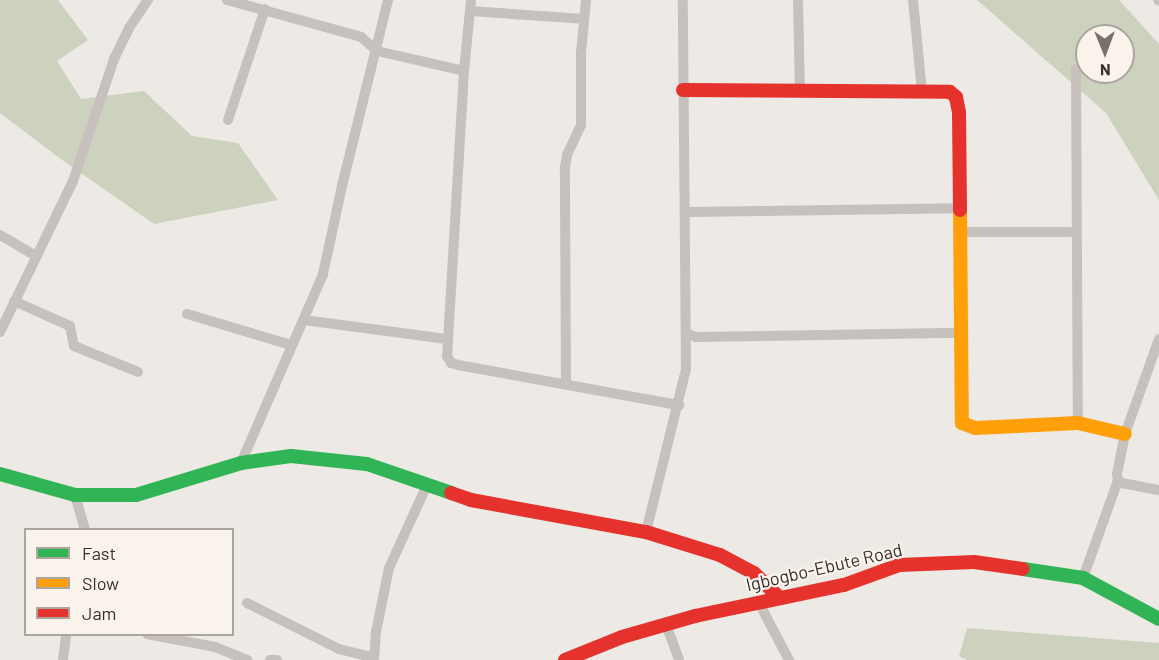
<!DOCTYPE html>
<html>
<head>
<meta charset="utf-8">
<style>
	body { margin:0 }
	#map { position:relative; width:1159px; height:660px; overflow:hidden; background:#ede9e4; font-family:Barlow,sans-serif }
	div>[style] { position:absolute }
	[style*='--x'] { left:calc(var(--x)*1px); top:calc(var(--y)*1px); width:calc(var(--w)*1px); rotate:calc(var(--a)*1deg) }
	.green>* { inset:0; background:#cdd2bf }
	.street>* { height:10px; margin:-5px; padding:0 5px; transform-origin:5px; border-radius:5px; background:#c6c1bc }
	.fast>* { height:14px; margin:-7px; padding:0 7px; transform-origin:7px; border-radius:7px; background:#30b455 }
	.slow>* { height:14px; margin:-7px; padding:0 7px; transform-origin:7px; border-radius:7px; background:#ff9f0a }
	.jam>* { height:14px; margin:-7px; padding:0 7px; transform-origin:7px; border-radius:7px; background:#e5322d }
	span { translate:-50% -50%; white-space:nowrap; text-align:center; line-height:1.15; -webkit-text-stroke:4.5px #f9f3ec; paint-order:stroke }
	.street-label { font-size:18px; color:#372f2a }
	.legend { position:absolute; left:24px; top:528px; width:210px; height:108px; box-sizing:border-box; background:#f9f3ec; border:2px solid #aba59e; margin:0; padding:8px 10px; list-style:none; font-size:18px; color:#372f2a }
	.legend li { display:flex; align-items:center; gap:12px; height:30px }
	.legend b { width:30px; border:2px solid #aba59e }
	.north { position:absolute; left:1075px; top:24px; width:60px; height:60px; box-sizing:border-box; background:#f9f3ec; border:2px solid #aba59e; border-radius:50%; rotate:179deg; font-size:16px; font-weight:700; line-height:24px; text-align:center; color:#372f2a }
	.north::after { content:''; display:block; margin:auto; width:21px; height:27px; background:#77706b; clip-path:polygon(50% 0,100% 100%,50% 72%,0 100%) }
</style>
</head>
<body>
<div id="map">
	<div class="green">
		<i style="clip-path:polygon(0 0,58px 0,88px 40px,57px 61px,81px 99px,144px 91px,192px 136px,238px 143px,278px 200px,154px 224px,58px 157px,0 113px)"></i>
		<i style="clip-path:polygon(evenodd,977px 0,1119px 0,1159px 44px,1159px 200px,1106px 113px,977px 0,1087px 36px,1123px 36px,1123px 72px,1087px 72px,1087px 36px)"></i>
		<i style="clip-path:polygon(967px 628px,1159px 643px,1159px 660px,967px 660px,959px 656px)"></i>
	</div>
	<div class="street">
		<i style="--x:227;--y:0;--w:139;--a:15.4"></i>
		<i style="--x:361;--y:37;--w:21;--a:41"></i>
		<i style="--x:377;--y:51;--w:89;--a:12.9"></i>
		<i style="--x:471;--y:0;--w:71;--a:95.6"></i>
		<i style="--x:464;--y:71;--w:286;--a:93.4"></i>
		<i style="--x:447;--y:356;--w:8;--a:60"></i>
		<i style="--x:451;--y:363;--w:7;--a:16"></i>
		<i style="--x:458;--y:365;--w:225;--a:10.3"></i>
		<i style="--x:798;--y:0;--w:92;--a:88.8"></i>
		<i style="--x:913;--y:0;--w:91;--a:84.4"></i>
		<i style="--x:1158;--y:0;--w:1;--a:45"></i>
		<i style="--x:470;--y:11;--w:113;--a:4"></i>
		<i style="--x:1076;--y:69;--w:354;--a:89.7"></i>
		<i style="--x:228;--y:120;--w:117;--a:-71.6"></i>
		<i style="--x:686;--y:212;--w:273;--a:-0.8"></i>
		<i style="--x:959;--y:232;--w:116;--a:0"></i>
		<i style="--x:0;--y:235;--w:42;--a:30.3"></i>
		<i style="--x:14;--y:301;--w:61;--a:24.1"></i>
		<i style="--x:70;--y:326;--w:20;--a:79"></i>
		<i style="--x:74;--y:346;--w:69;--a:22.1"></i>
		<i style="--x:187;--y:314;--w:109;--a:16.6"></i>
		<i style="--x:304;--y:320;--w:144;--a:7.6"></i>
		<i style="--x:0;--y:332;--w:168;--a:-64.2"></i>
		<i style="--x:73;--y:181;--w:129;--a:-71.4"></i>
		<i style="--x:114;--y:59;--w:34;--a:-64"></i>
		<i style="--x:129;--y:28;--w:34;--a:-56"></i>
		<i style="--x:688;--y:334;--w:9;--a:21"></i>
		<i style="--x:696;--y:337;--w:264;--a:-0.9"></i>
		<i style="--x:1159;--y:339;--w:101;--a:109.7"></i>
		<i style="--x:1125;--y:434;--w:41;--a:101.3"></i>
		<i style="--x:1117;--y:474;--w:6;--a:81"></i>
		<i style="--x:1118;--y:480;--w:5;--a:37"></i>
		<i style="--x:1122;--y:483;--w:38;--a:11"></i>
		<i style="--x:566;--y:383;--w:215;--a:-90.3"></i>
		<i style="--x:565;--y:168;--w:13;--a:-81"></i>
		<i style="--x:567;--y:155;--w:33;--a:-65"></i>
		<i style="--x:581;--y:125;--w:72;--a:-90"></i>
		<i style="--x:581;--y:53;--w:53;--a:-84.6"></i>
		<i style="--x:241;--y:463;--w:206;--a:-66.5"></i>
		<i style="--x:323;--y:274;--w:90;--a:-77.8"></i>
		<i style="--x:342;--y:186;--w:192;--a:-76.1"></i>
		<i style="--x:75;--y:495;--w:36;--a:74"></i>
		<i style="--x:646;--y:532;--w:168;--a:-76.2"></i>
		<i style="--x:686;--y:369;--w:369;--a:-90.5"></i>
		<i style="--x:1083;--y:578;--w:104;--a:-70.3"></i>
		<i style="--x:758;--y:601;--w:67;--a:62.3"></i>
		<i style="--x:247;--y:603;--w:103;--a:26.6"></i>
		<i style="--x:339;--y:649;--w:36;--a:14"></i>
		<i style="--x:666;--y:624;--w:38;--a:70"></i>
		<i style="--x:147;--y:634;--w:69;--a:10.8"></i>
		<i style="--x:215;--y:647;--w:35;--a:22"></i>
		<i style="--x:63;--y:660;--w:26;--a:-83"></i>
		<i style="--x:270;--y:660;--w:7;--a:0"></i>
		<i style="--x:374;--y:660;--w:28;--a:-86"></i>
		<i style="--x:376;--y:632;--w:65;--a:-78.5"></i>
		<i style="--x:389;--y:568;--w:91;--a:-65.4"></i>
	</div>
	<div class="fast">
		<i style="--x:0;--y:474;--w:78;--a:15.6"></i>
		<i style="--x:75;--y:495;--w:61;--a:0"></i>
		<i style="--x:136;--y:495;--w:110;--a:-16.9"></i>
		<i style="--x:241;--y:463;--w:50;--a:-8"></i>
		<i style="--x:291;--y:456;--w:76;--a:6"></i>
		<i style="--x:367;--y:464;--w:89;--a:19"></i>
		<i style="--x:1023;--y:569;--w:61;--a:8.5"></i>
		<i style="--x:1083;--y:578;--w:86;--a:28.3"></i>
	</div>
	<div class="slow">
		<i style="--x:960;--y:210;--w:213;--a:89.5"></i>
		<i style="--x:962;--y:423;--w:14;--a:21"></i>
		<i style="--x:975;--y:428;--w:103;--a:-2.8"></i>
		<i style="--x:1078;--y:423;--w:48;--a:13.2"></i>
	</div>
	<div class="jam">
		<i style="--x:683;--y:90;--w:267;--a:0.4"></i>
		<i style="--x:950;--y:92;--w:8;--a:40"></i>
		<i style="--x:956;--y:97;--w:16;--a:79"></i>
		<i style="--x:959;--y:113;--w:97;--a:89.4"></i>
		<i style="--x:451;--y:493;--w:21;--a:19"></i>
		<i style="--x:471;--y:500;--w:178;--a:10.4"></i>
		<i style="--x:646;--y:532;--w:77;--a:17.3"></i>
		<i style="--x:720;--y:555;--w:38;--a:28"></i>
		<i style="--x:754;--y:573;--w:35;--a:44"></i>
		<i style="--x:565;--y:660;--w:61;--a:-22"></i>
		<i style="--x:622;--y:637;--w:76;--a:-16"></i>
		<i style="--x:695;--y:616;--w:152;--a:-11.8"></i>
		<i style="--x:844;--y:585;--w:59;--a:-20"></i>
		<i style="--x:899;--y:565;--w:75;--a:-2.3"></i>
		<i style="--x:974;--y:562;--w:49;--a:8.1"></i>
	</div>
	<div class="street-label">
		<span style="left:824px;top:567px;rotate:-13deg">Igbogbo-Ebute Road</span>
	</div>
	<ul class="legend">
	<li><b style="height:8px;background:#30b455"></b>Fast</li>
	<li><b style="height:8px;background:#ff9f0a"></b>Slow</li>
	<li><b style="height:8px;background:#e5322d"></b>Jam</li>
	</ul>
	<div class="north">N</div>
</div>
</body>
</html>
